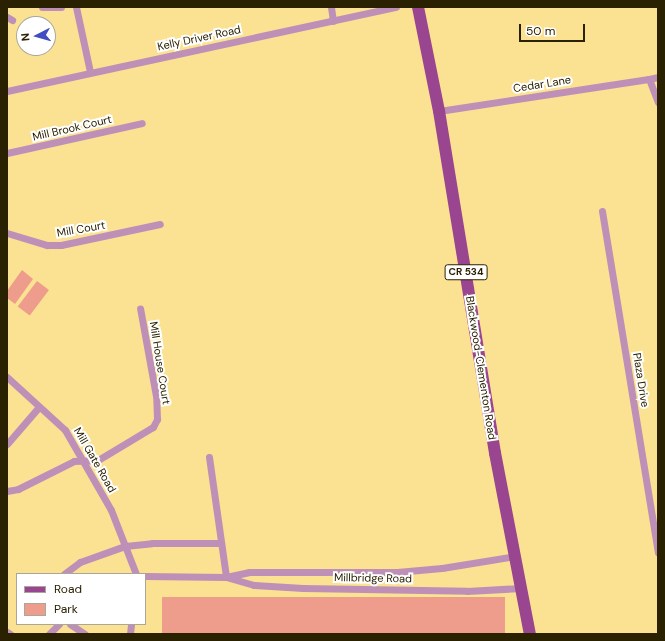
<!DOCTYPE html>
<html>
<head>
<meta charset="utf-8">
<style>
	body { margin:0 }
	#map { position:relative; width:665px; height:641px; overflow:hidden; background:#fbe292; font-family:"DM Sans",sans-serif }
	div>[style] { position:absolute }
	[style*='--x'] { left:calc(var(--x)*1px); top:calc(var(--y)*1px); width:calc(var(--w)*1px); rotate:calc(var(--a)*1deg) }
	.green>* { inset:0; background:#ee9c8b; transform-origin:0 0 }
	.street>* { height:7px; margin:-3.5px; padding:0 3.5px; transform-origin:3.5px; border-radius:3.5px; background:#bf90b7 }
	.primary>* { height:12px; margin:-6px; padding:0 6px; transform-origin:6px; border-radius:6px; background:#9a458f }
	span { translate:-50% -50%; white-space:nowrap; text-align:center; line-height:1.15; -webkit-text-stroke:4px #fff; paint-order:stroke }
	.shield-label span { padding:1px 3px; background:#fff; border:1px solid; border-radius:3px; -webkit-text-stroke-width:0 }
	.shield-label { font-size:10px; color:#2a2100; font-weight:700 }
	.street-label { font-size:11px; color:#2a2100 }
	.frame { position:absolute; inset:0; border:8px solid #2a2100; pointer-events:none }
	.legend { position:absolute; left:16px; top:573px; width:130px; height:52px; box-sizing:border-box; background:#fff; border:1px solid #aaa699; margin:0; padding:5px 7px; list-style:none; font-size:12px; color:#2a2100 }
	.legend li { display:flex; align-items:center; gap:8px; height:20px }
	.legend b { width:20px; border:1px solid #aaa699 }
	.north { position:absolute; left:16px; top:16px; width:40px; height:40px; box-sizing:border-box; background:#fff; border:1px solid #aaa699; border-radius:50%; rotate:264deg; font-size:11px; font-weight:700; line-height:16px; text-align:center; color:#2a2100 }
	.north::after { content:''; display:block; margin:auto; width:14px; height:18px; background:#404ec2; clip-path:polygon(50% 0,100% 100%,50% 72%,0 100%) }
	.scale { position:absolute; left:519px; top:24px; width:66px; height:18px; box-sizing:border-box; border:2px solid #2a2100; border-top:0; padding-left:5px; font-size:12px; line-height:14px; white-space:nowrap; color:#2a2100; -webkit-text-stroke:3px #fff; paint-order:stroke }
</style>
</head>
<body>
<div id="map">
	<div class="green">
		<i style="clip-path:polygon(22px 270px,33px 279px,15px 304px,7px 298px,7px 291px)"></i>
		<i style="left:37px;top:281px;width:15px;height:32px;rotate:37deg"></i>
		<i style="left:162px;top:597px;width:343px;height:37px"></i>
	</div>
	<div class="street">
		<i style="--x:42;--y:7;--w:19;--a:0"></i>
		<i style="--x:76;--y:7;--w:66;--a:77.8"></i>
		<i style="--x:331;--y:7;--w:14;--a:82"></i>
		<i style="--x:7;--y:17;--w:6;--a:31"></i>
		<i style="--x:658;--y:77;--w:9;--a:167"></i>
		<i style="--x:649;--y:79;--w:25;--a:69"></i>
		<i style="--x:7;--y:91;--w:398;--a:-12.2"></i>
		<i style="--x:439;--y:111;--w:212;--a:-8.7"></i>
		<i style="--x:7;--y:153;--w:138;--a:-12.5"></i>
		<i style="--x:602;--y:211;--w:346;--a:80.7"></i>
		<i style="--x:7;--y:233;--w:42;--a:16.7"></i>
		<i style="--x:47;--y:245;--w:14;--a:0"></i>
		<i style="--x:61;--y:245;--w:101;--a:-12"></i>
		<i style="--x:7;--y:377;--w:79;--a:42.4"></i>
		<i style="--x:65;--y:430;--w:92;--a:60.1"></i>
		<i style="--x:111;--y:510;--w:69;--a:68.7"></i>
		<i style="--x:7;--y:444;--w:48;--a:-49.3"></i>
		<i style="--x:209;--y:457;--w:121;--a:81.9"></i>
		<i style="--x:7;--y:491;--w:11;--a:-10"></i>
		<i style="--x:18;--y:489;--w:63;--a:-26.6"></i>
		<i style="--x:74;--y:461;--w:24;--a:-2"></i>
		<i style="--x:98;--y:460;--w:64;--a:-31"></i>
		<i style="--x:153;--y:427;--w:9;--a:-63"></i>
		<i style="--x:157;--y:419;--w:23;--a:-92"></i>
		<i style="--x:156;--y:396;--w:89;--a:-100.3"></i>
		<i style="--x:64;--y:574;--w:20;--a:-37"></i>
		<i style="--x:80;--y:562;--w:48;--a:-19.6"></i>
		<i style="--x:125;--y:546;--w:27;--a:-6"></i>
		<i style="--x:152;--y:543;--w:69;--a:0"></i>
		<i style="--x:145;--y:576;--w:81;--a:0.7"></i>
		<i style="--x:226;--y:577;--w:29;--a:16"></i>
		<i style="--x:254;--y:585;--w:49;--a:3.5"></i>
		<i style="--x:303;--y:588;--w:164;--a:1"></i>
		<i style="--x:467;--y:591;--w:54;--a:-3.2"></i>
		<i style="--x:226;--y:577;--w:24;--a:-12"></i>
		<i style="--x:249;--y:572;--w:148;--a:0"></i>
		<i style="--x:397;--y:572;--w:45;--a:-5.1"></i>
		<i style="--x:442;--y:568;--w:74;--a:-9.3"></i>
		<i style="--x:70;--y:624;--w:18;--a:34"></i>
		<i style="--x:7;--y:632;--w:4;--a:34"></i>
		<i style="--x:49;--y:634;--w:14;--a:-45"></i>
		<i style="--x:130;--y:634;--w:10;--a:-84"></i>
	</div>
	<div class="primary">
		<i style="--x:418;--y:7;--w:106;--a:78.6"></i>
		<i style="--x:439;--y:111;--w:347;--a:80.7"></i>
		<i style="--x:495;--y:453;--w:184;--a:79.1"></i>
	</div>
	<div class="shield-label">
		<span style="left:466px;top:272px">CR 534</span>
	</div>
	<div class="street-label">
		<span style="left:199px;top:38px;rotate:-12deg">Kelly Driver Road</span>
		<span style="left:542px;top:84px;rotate:-9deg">Cedar Lane</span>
		<span style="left:72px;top:128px;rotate:-13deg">Mill Brook Court</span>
		<span style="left:81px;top:229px;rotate:-10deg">Mill Court</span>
		<span style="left:160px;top:363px;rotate:81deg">Mill House Court</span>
		<span style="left:481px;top:368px;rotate:81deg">Blackwood-Clementon Road</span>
		<span style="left:641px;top:380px;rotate:81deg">Plaza Drive</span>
		<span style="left:95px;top:460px;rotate:60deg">Mill Gate Road</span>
		<span style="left:373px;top:578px;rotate:1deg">Millbridge Road</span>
	</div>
	<div class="frame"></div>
	<ul class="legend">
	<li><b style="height:5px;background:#9a458f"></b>Road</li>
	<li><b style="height:11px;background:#ee9c8b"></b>Park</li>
	</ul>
	<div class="north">N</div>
	<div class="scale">50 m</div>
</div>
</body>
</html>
